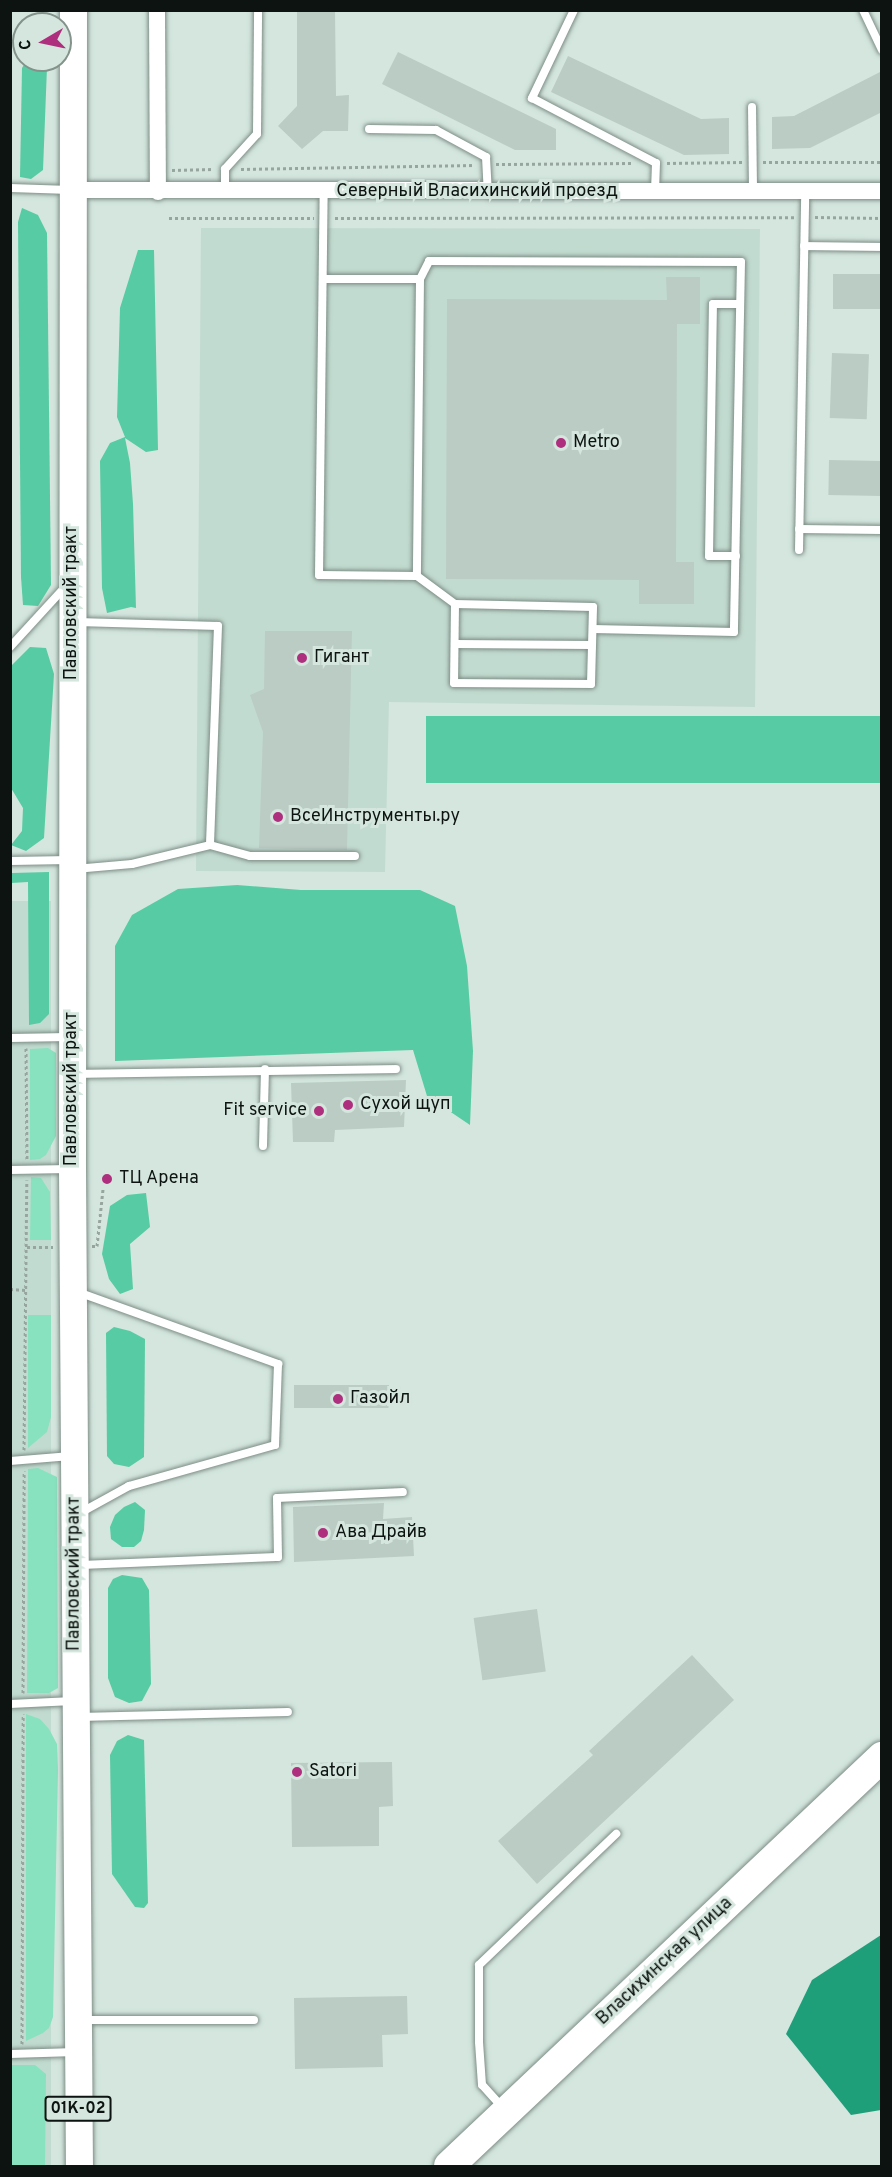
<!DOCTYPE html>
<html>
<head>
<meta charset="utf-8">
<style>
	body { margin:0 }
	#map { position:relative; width:892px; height:2177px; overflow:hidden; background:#d4e6de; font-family:Overpass,sans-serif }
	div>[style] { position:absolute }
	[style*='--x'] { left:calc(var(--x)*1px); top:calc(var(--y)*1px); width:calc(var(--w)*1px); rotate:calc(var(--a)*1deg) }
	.built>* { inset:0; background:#c2dbd0; transform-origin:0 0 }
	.green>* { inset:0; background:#89e2bf }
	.forest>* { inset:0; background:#57cba3; transform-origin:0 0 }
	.water>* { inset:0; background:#1e9f79 }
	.building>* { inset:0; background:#bbccc4; transform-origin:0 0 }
	.path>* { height:3px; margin-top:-1.5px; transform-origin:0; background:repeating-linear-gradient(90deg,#97a59f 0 3px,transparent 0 6px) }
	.roads { filter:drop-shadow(0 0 2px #7d8d86) drop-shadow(0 0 2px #7d8d86) }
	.lane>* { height:8px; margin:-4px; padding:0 4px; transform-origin:4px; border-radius:4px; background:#fff }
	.street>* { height:16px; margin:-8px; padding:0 8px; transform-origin:8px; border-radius:8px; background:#fff }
	.primary>* { height:27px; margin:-13.5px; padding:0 13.5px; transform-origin:13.5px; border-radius:13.5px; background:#fff }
	.highway>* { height:30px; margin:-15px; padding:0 15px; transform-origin:15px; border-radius:15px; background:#fff }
	.dots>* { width:16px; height:16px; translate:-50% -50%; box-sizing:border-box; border:3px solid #d4e6de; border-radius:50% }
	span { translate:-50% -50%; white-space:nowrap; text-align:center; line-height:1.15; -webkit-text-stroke:6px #d4e6de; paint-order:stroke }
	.shield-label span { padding:2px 4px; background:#d4e6de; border:2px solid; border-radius:4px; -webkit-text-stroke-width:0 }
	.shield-label { font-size:16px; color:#0d1310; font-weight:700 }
	.street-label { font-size:18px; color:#0d1310 }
	.poi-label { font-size:18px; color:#0d1310 }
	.left { translate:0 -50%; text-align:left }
	.right { translate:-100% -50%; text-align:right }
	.frame { position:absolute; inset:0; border:12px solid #0d1310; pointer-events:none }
	.north { position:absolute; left:12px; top:12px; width:60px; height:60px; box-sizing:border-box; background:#d4e6de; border:2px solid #84928c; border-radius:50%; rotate:261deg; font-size:16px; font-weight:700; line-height:24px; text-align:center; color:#0d1310 }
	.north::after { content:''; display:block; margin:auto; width:21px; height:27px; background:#ae2f7d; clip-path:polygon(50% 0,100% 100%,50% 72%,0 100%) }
</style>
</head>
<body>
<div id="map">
	<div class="built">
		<i style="clip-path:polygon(201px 228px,760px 229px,755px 707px,389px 702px,385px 872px,196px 871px)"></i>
		<i style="left:10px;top:901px;width:41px;height:1265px"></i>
	</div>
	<div class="green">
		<i style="clip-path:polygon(48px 1048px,56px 1053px,56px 1136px,46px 1155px,40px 1159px,30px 1160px,30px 1049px)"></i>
		<i style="clip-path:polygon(31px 1177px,41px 1178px,50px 1192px,51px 1240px,30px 1240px)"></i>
		<i style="clip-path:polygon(28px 1315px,51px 1315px,51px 1417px,47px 1432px,28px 1448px)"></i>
		<i style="clip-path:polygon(38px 1468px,57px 1477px,58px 1688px,49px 1693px,27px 1693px,28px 1469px)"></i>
		<i style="clip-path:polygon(26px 1714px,40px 1719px,49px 1729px,57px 1744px,58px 1770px,53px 2017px,49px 2028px,43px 2033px,26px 2041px)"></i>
		<i style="clip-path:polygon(10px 2065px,35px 2065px,46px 2074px,45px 2166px,11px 2166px)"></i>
	</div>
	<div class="forest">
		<i style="clip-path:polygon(27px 60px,45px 60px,47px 67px,43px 170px,31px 179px,20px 177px,22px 68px)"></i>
		<i style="clip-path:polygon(22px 208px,38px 215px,47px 233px,51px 585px,38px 606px,23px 605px,21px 577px,18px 222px)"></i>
		<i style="clip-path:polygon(138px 250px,154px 250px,158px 450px,146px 452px,125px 438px,130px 463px,133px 504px,136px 608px,131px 607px,107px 613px,102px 588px,100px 461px,110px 443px,125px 437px,117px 417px,120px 308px)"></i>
		<i style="clip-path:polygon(30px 647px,46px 648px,54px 674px,44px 838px,26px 851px,11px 845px,22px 831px,23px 808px,11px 788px,10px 667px)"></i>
		<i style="left:426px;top:716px;width:455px;height:67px"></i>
		<i style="clip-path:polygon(49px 872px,49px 1014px,40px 1023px,29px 1025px,28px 882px,11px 883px,11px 873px)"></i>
		<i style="clip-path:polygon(237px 885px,301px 890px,420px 890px,455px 906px,467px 966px,473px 1051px,470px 1125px,427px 1096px,413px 1050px,115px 1061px,115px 946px,132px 915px,178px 889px)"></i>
		<i style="clip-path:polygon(146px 1193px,150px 1227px,130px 1244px,133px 1289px,120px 1294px,109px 1279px,102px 1254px,110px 1206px,127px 1195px)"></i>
		<i style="clip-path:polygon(114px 1327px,130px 1331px,145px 1339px,144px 1457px,129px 1467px,114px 1464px,107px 1456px,106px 1333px)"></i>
		<i style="clip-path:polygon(135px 1502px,145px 1510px,144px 1530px,141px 1541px,134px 1547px,122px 1547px,111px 1539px,110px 1527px,115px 1515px,124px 1507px)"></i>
		<i style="clip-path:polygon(122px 1575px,142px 1578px,149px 1590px,151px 1684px,142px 1701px,129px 1703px,115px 1697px,108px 1678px,108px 1588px,113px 1579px)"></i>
		<i style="clip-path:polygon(128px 1735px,144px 1740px,148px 1903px,144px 1908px,135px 1907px,112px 1874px,110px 1755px,117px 1741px)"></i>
	</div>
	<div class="water">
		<i style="clip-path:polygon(881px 1935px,881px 2110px,851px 2115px,786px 2034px,812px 1980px)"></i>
	</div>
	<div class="building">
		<i style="clip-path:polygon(297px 10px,335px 10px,336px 96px,349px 95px,348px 131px,323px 131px,302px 149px,278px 126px,297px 106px)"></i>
		<i style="clip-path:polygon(398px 52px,556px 129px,556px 150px,515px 150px,382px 84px)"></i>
		<i style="clip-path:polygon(568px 56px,701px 119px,729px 118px,729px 154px,684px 155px,551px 92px)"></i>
		<i style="clip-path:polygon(882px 71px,882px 112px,810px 148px,772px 149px,772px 117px,794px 116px)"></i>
		<i style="left:833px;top:274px;width:49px;height:35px"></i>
		<i style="clip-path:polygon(666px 277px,700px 277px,700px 324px,677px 324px,676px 562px,694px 562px,694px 604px,639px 604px,639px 580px,446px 579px,447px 299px,667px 300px)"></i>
		<i style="left:832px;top:353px;width:37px;height:65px;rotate:2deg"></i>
		<i style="left:829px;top:460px;width:53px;height:35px;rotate:1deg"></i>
		<i style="clip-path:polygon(265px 631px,352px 631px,347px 850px,259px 848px,263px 732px,250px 695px,264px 689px)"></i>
		<i style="clip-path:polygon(406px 1080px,404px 1127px,335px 1130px,334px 1142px,293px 1142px,291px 1083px)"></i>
		<i style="left:389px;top:1385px;width:23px;height:95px;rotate:90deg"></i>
		<i style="clip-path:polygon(384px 1503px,383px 1519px,412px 1517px,414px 1556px,294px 1562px,293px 1507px)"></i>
		<i style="left:537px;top:1609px;width:63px;height:64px;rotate:82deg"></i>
		<i style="clip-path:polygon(692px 1655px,734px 1700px,537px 1884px,498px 1841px,593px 1755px,589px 1751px)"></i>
		<i style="clip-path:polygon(392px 1762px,393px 1806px,379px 1807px,379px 1846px,292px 1847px,291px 1763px)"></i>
		<i style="clip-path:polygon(407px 1996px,408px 2034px,382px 2035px,383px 2067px,295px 2069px,294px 1998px)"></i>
	</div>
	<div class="path">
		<i style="--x:763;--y:162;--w:119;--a:0"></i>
		<i style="--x:667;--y:163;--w:75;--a:-0.8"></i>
		<i style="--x:496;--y:164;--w:135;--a:-0.4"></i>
		<i style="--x:241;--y:169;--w:234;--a:-1"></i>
		<i style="--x:172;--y:170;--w:42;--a:-1.4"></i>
		<i style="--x:815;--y:217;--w:67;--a:0.9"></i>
		<i style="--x:169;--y:218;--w:145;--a:0"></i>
		<i style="--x:335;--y:218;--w:459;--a:-0.1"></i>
		<i style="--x:26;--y:1048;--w:111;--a:89.5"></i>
		<i style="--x:92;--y:1246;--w:5;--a:0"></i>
		<i style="--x:97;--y:1246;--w:57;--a:-84"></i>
		<i style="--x:27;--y:1247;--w:26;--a:0"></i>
		<i style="--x:10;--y:1289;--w:16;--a:4"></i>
		<i style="--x:24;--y:1450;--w:270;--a:-89.4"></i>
		<i style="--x:23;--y:1693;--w:222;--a:-89.7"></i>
		<i style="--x:22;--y:2044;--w:330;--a:-89.8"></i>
	</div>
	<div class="roads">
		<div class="lane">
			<i style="--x:574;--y:10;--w:98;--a:115.5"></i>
			<i style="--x:532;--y:98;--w:140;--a:27.7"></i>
			<i style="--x:656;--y:163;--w:28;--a:92"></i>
			<i style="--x:863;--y:10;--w:44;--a:64.6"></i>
			<i style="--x:752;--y:107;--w:83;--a:89.3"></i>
			<i style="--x:369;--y:129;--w:67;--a:0.9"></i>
			<i style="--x:436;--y:130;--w:57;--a:28.4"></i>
			<i style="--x:486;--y:157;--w:34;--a:87"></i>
			<i style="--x:10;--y:188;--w:60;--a:1.9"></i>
			<i style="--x:225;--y:192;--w:23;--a:-90"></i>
			<i style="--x:225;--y:169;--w:47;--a:-47.6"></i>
			<i style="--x:257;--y:134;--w:124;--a:-89.5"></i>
			<i style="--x:804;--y:246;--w:78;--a:0.7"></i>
			<i style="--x:323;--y:279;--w:97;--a:0"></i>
			<i style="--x:420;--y:279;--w:297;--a:90.6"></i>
			<i style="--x:417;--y:576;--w:98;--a:-179.4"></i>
			<i style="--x:319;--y:575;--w:383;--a:-89.3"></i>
			<i style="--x:420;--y:279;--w:20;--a:-63"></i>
			<i style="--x:429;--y:261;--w:312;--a:0.2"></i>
			<i style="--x:741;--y:262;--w:370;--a:91.1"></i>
			<i style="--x:734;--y:632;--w:141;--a:-178.8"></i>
			<i style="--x:799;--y:529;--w:83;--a:0.7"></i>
			<i style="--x:799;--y:550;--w:359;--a:-89"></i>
			<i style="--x:736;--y:556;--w:27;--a:180"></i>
			<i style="--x:709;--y:556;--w:252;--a:-89.1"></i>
			<i style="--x:713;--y:304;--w:27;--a:0"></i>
			<i style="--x:417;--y:576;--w:47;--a:36.4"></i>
			<i style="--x:455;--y:604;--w:79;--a:90.7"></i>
			<i style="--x:454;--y:683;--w:137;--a:0.4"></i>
			<i style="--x:591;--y:684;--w:77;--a:-88.5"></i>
			<i style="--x:593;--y:607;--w:138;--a:-178.8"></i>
			<i style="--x:77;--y:622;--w:141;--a:1.6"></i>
			<i style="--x:218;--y:626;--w:219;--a:92.1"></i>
			<i style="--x:455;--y:644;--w:137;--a:0.4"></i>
			<i style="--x:10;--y:647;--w:81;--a:-47.5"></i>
			<i style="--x:10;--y:861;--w:60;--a:-1"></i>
			<i style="--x:75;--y:869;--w:57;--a:-5"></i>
			<i style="--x:132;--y:864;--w:80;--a:-13.7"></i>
			<i style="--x:210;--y:845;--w:41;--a:15.4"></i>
			<i style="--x:250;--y:856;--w:105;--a:0"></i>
			<i style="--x:10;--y:1038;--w:59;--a:-1"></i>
			<i style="--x:75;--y:1074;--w:321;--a:-0.9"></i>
			<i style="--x:263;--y:1146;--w:77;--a:-88.5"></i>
			<i style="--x:10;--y:1170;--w:60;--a:-1"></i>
			<i style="--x:78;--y:1292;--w:213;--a:19.8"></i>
			<i style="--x:278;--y:1364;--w:81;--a:92.1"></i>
			<i style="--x:275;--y:1445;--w:152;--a:164.3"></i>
			<i style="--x:129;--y:1486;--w:58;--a:151.2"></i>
			<i style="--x:10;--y:1461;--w:61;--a:-4.7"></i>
			<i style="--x:79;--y:1565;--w:199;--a:-2.3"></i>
			<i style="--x:278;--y:1557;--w:59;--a:-91"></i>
			<i style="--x:277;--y:1498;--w:126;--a:-2.7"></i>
			<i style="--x:10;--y:1704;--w:63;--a:-2.7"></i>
			<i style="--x:79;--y:1717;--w:209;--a:-1.4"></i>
			<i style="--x:81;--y:2020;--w:173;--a:0"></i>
			<i style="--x:10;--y:2054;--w:66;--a:-1.7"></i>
			<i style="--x:503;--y:2108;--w:31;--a:-132"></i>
			<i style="--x:482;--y:2085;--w:43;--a:-94"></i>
			<i style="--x:479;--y:2042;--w:77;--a:-90"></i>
			<i style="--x:479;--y:1965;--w:190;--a:-43.7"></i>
		</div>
		<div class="street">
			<i style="--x:157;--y:10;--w:182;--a:89.7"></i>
			<i style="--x:73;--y:190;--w:809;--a:0.07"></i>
		</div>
		<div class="primary">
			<i style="--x:73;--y:10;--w:1159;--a:90.05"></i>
			<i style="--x:72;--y:1169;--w:997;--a:89.6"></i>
		</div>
		<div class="highway">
			<i style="--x:449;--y:2166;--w:596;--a:-43.37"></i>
		</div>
	</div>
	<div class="dots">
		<i style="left:561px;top:443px;background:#ae2f7d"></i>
		<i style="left:302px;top:658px;background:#ae2f7d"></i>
		<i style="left:278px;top:817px;background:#ae2f7d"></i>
		<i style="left:348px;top:1105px;background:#ae2f7d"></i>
		<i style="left:319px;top:1111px;background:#ae2f7d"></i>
		<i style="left:107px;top:1179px;background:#ae2f7d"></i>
		<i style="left:338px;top:1399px;background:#ae2f7d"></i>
		<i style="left:323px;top:1533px;background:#ae2f7d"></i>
		<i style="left:297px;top:1772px;background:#ae2f7d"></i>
	</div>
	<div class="shield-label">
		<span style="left:78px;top:2109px">01К-02</span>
	</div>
	<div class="street-label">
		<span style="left:477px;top:192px">Северный Власихинский проезд</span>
		<span style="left:72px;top:603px;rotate:-90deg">Павловский тракт</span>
		<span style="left:72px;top:1089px;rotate:-90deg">Павловский тракт</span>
		<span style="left:75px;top:1574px;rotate:-90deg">Павловский тракт</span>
		<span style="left:665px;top:1962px;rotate:-43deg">Власихинская улица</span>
	</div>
	<div class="poi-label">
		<span class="left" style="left:573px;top:443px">Metro</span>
		<span class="left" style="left:314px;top:658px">Гигант</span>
		<span class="left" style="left:290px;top:817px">ВсеИнструменты.ру</span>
		<span class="left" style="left:360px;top:1105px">Сухой щуп</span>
		<span class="right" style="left:307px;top:1111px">Fit service</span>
		<span class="left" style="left:119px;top:1179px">ТЦ Арена</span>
		<span class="left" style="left:350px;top:1399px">Газойл</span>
		<span class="left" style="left:335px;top:1533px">Ава Драйв</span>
		<span class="left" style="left:309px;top:1772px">Satori</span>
	</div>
	<div class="frame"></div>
	<div class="north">С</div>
</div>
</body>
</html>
